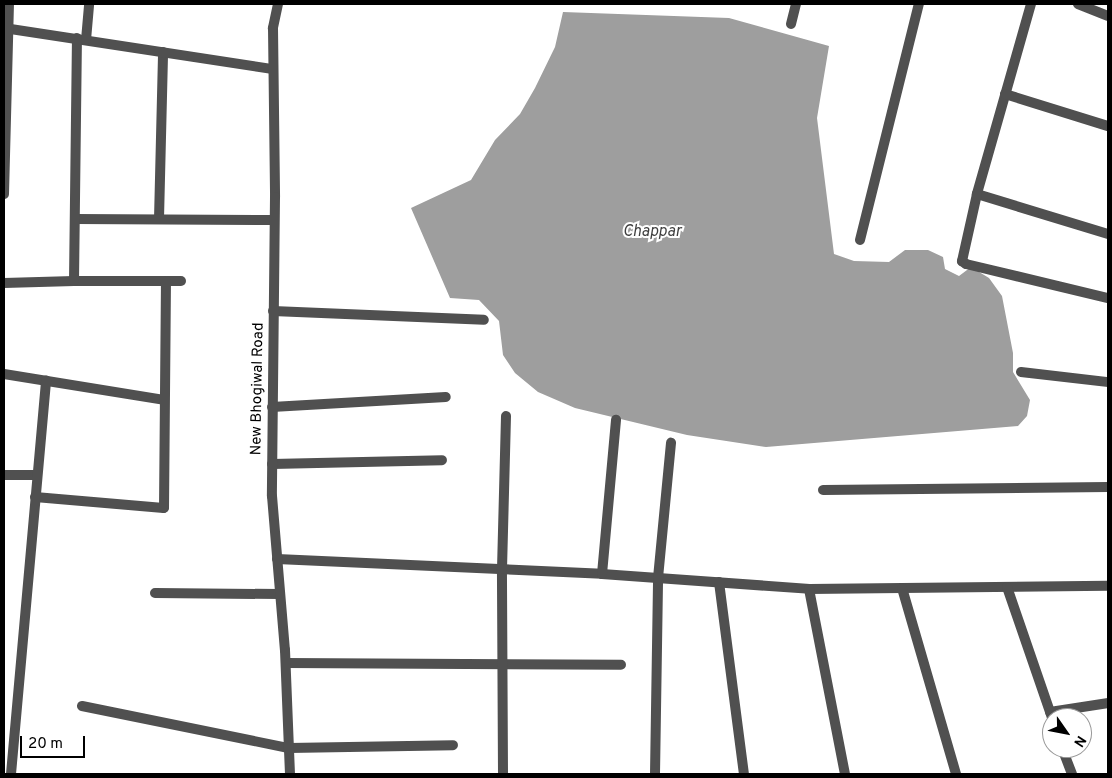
<!DOCTYPE html>
<html>
<head>
<meta charset="utf-8">
<style>
	body { margin:0 }
	#map { position:relative; width:1112px; height:778px; overflow:hidden; background:#fff; font-family:Overpass,sans-serif }
	div>[style] { position:absolute }
	[style*='--x'] { left:calc(var(--x)*1px); top:calc(var(--y)*1px); width:calc(var(--w)*1px); rotate:calc(var(--a)*1deg) }
	.water>* { inset:0; background:#9e9e9e }
	.service>* { height:10px; margin:-5px; padding:0 5px; transform-origin:5px; border-radius:5px; background:#505050 }
	.minor>* { height:10px; margin:-5px; padding:0 5px; transform-origin:5px; border-radius:5px; background:#505050 }
	.tertiary>* { height:10px; margin:-5px; padding:0 5px; transform-origin:5px; border-radius:5px; background:#505050 }
	span { translate:-50% -50%; white-space:nowrap; text-align:center; line-height:1.15; -webkit-text-stroke:4px #fff; paint-order:stroke }
	.street-label { font-size:15px; color:#000 }
	.water-label { font-size:16px; color:#3f3f3f; font-style:italic }
	.frame { position:absolute; inset:0; border:5px solid #000; pointer-events:none }
	.north { position:absolute; left:1042px; top:708px; width:50px; height:50px; box-sizing:border-box; background:#fff; border:1px solid #999; border-radius:50%; rotate:123deg; font-size:14px; font-weight:700; line-height:20px; text-align:center; color:#000 }
	.north::after { content:''; display:block; margin:auto; width:18px; height:22px; background:#000; clip-path:polygon(50% 0,100% 100%,50% 72%,0 100%) }
	.scale { position:absolute; left:20px; top:736px; width:65px; height:22px; box-sizing:border-box; border:2px solid #000; border-top:0; padding-left:6px; font-size:15px; line-height:18px; white-space:nowrap; color:#000; -webkit-text-stroke:4px #fff; paint-order:stroke }
</style>
</head>
<body>
<div id="map">
	<div class="water">
		<i style="clip-path:polygon(563px 12px,729px 18px,829px 46px,817px 118px,834px 254px,854px 261px,889px 262px,905px 250px,928px 250px,943px 257px,945px 269px,959px 276px,971px 267px,989px 278px,1002px 296px,1013px 353px,1013px 372px,1030px 400px,1027px 416px,1018px 426px,766px 447px,687px 435px,575px 408px,538px 392px,515px 373px,503px 355px,499px 321px,479px 300px,450px 298px,411px 208px,471px 180px,495px 140px,520px 114px,535px 88px,555px 47px)"></i>
	</div>
	<div class="service">
		<i style="--x:977;--y:194;--w:137;--a:17"></i>
		<i style="--x:159;--y:219;--w:167;--a:-88.6"></i>
		<i style="--x:272;--y:407;--w:174;--a:-3.3"></i>
	</div>
	<div class="minor">
		<i style="--x:1031;--y:4;--w:198;--a:105.9"></i>
		<i style="--x:977;--y:194;--w:69;--a:102.6"></i>
		<i style="--x:962;--y:261;--w:5;--a:37"></i>
		<i style="--x:966;--y:264;--w:146;--a:13.5"></i>
		<i style="--x:1078;--y:4;--w:32;--a:22"></i>
		<i style="--x:791;--y:24;--w:21;--a:-76"></i>
		<i style="--x:4;--y:28;--w:272;--a:8.7"></i>
		<i style="--x:86;--y:40;--w:36;--a:-85"></i>
		<i style="--x:1005;--y:94;--w:108;--a:17.3"></i>
		<i style="--x:4;--y:194;--w:190;--a:-88.5"></i>
		<i style="--x:75;--y:219;--w:199;--a:0.3"></i>
		<i style="--x:860;--y:240;--w:243;--a:-76"></i>
		<i style="--x:74;--y:281;--w:107;--a:0"></i>
		<i style="--x:4;--y:283;--w:70;--a:-1.6"></i>
		<i style="--x:74;--y:281;--w:243;--a:-89.3"></i>
		<i style="--x:273;--y:311;--w:211;--a:2.4"></i>
		<i style="--x:1021;--y:372;--w:88;--a:6.6"></i>
		<i style="--x:4;--y:374;--w:162;--a:9.2"></i>
		<i style="--x:272;--y:464;--w:170;--a:-1.3"></i>
		<i style="--x:4;--y:475;--w:33;--a:0"></i>
		<i style="--x:823;--y:490;--w:285;--a:-0.6"></i>
		<i style="--x:35;--y:497;--w:129;--a:4.9"></i>
		<i style="--x:164;--y:508;--w:227;--a:-89.5"></i>
		<i style="--x:277;--y:559;--w:325;--a:2.6"></i>
		<i style="--x:602;--y:574;--w:208;--a:4.1"></i>
		<i style="--x:809;--y:589;--w:299;--a:-0.6"></i>
		<i style="--x:602;--y:574;--w:155;--a:-84.8"></i>
		<i style="--x:719;--y:582;--w:194;--a:82.6"></i>
		<i style="--x:1007;--y:587;--w:139;--a:71"></i>
		<i style="--x:902;--y:588;--w:194;--a:73.8"></i>
		<i style="--x:809;--y:589;--w:188;--a:79"></i>
		<i style="--x:155;--y:593;--w:125;--a:0.5"></i>
		<i style="--x:286;--y:663;--w:335;--a:0.3"></i>
		<i style="--x:82;--y:706;--w:211;--a:11.5"></i>
		<i style="--x:289;--y:748;--w:164;--a:-1"></i>
		<i style="--x:1050;--y:712;--w:59;--a:-8.8"></i>
		<i style="--x:1062;--y:748;--w:28;--a:69"></i>
		<i style="--x:11;--y:774;--w:395;--a:-84.9"></i>
		<i style="--x:503;--y:774;--w:205;--a:-90.3"></i>
		<i style="--x:502;--y:569;--w:153;--a:-88.5"></i>
		<i style="--x:655;--y:774;--w:196;--a:-89.1"></i>
		<i style="--x:658;--y:578;--w:136;--a:-84.5"></i>
	</div>
	<div class="tertiary">
		<i style="--x:278;--y:4;--w:25;--a:102"></i>
		<i style="--x:273;--y:28;--w:169;--a:89.3"></i>
		<i style="--x:275;--y:197;--w:299;--a:90.6"></i>
		<i style="--x:272;--y:496;--w:155;--a:85.2"></i>
		<i style="--x:285;--y:650;--w:124;--a:87.7"></i>
	</div>
	<div class="street-label">
		<span style="left:258px;top:389px;rotate:-89deg">New Bhogiwal Road</span>
	</div>
	<div class="water-label">
		<span style="left:652px;top:232px">Chappar</span>
	</div>
	<div class="frame"></div>
	<div class="north">N</div>
	<div class="scale">20 m</div>
</div>
</body>
</html>
